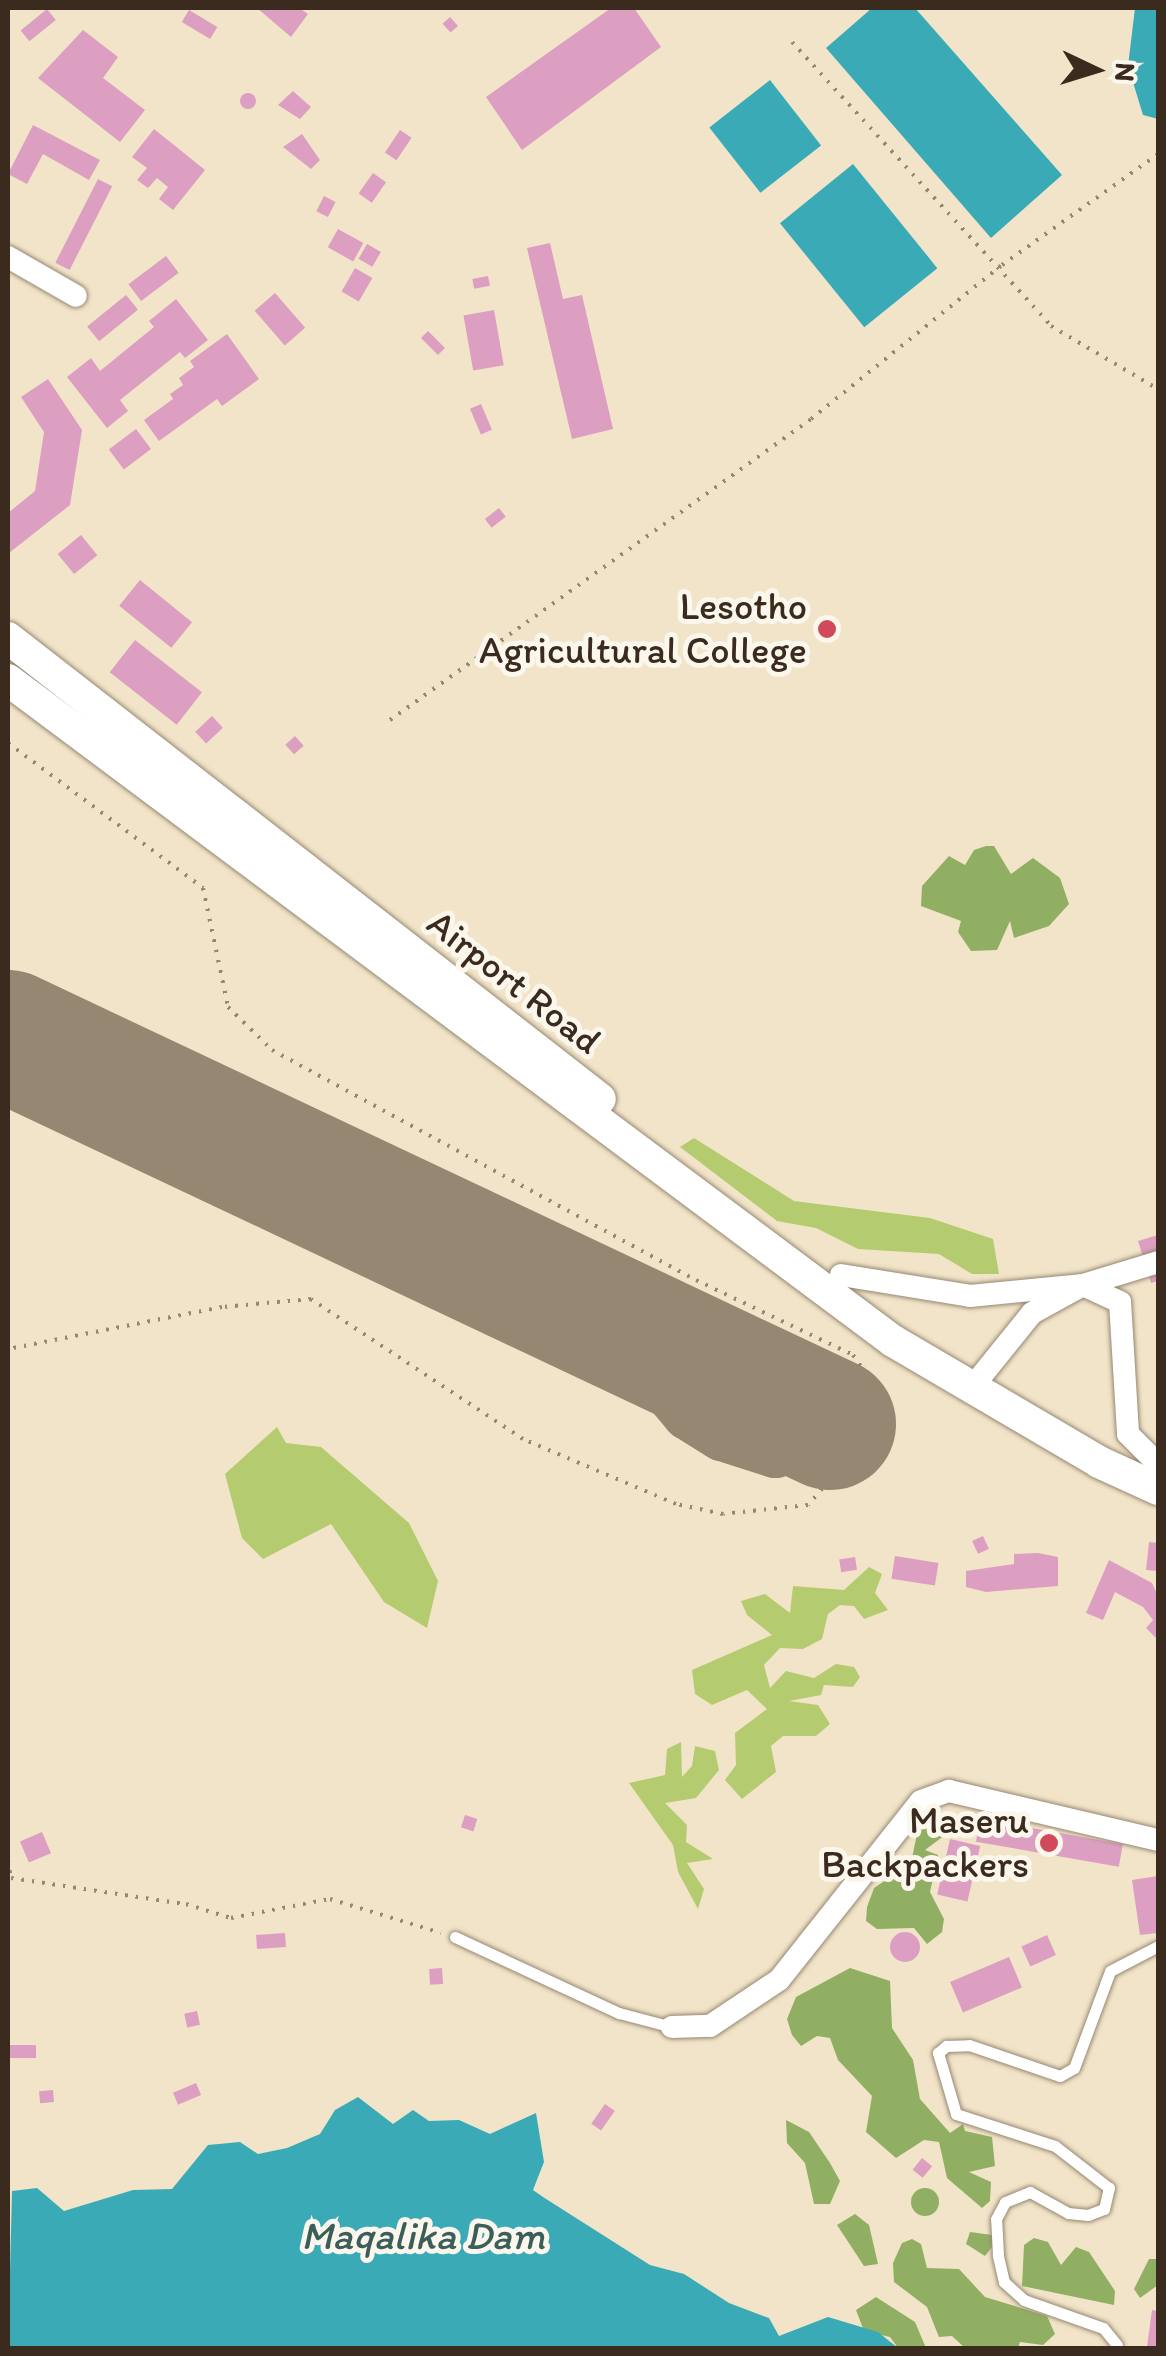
<!DOCTYPE html>
<html>
<head>
<meta charset="utf-8">
<style>
	body { margin:0 }
	#map { position:relative; width:1166px; height:2356px; overflow:hidden; background:#f2e4c8; font-family:Itim,sans-serif }
	div>[style] { position:absolute }
	[style*='--x'] { left:calc(var(--x)*1px); top:calc(var(--y)*1px); width:calc(var(--w)*1px); rotate:calc(var(--a)*1deg) }
	.green>* { inset:0; background:#b5cb70 }
	.forest>* { inset:0; background:#90af62 }
	.round { border-radius:50% }
	.water>* { inset:0; background:#3aabb6; transform-origin:0 0 }
	.taxiway>* { height:52px; margin:-26px; padding:0 26px; transform-origin:26px; border-radius:26px; background:#968773 }
	.runway>* { height:132px; margin:-66px; padding:0 66px; transform-origin:66px; border-radius:66px; background:#968773 }
	.building>* { inset:0; background:#dc9fc1; transform-origin:0 0 }
	.path>* { height:4px; margin-top:-2px; transform-origin:0; background:repeating-linear-gradient(90deg,#968773 0 2.5px,transparent 0 10.5px) }
	.roads { filter:drop-shadow(0 0 2px #968773) drop-shadow(0 0 2px #968773) }
	.service>* { height:11px; margin:-5.5px; padding:0 5.5px; transform-origin:5.5px; border-radius:5.5px; background:#fff }
	.minor>* { height:22px; margin:-11px; padding:0 11px; transform-origin:11px; border-radius:11px; background:#fff }
	.secondary>* { height:32px; margin:-16px; padding:0 16px; transform-origin:16px; border-radius:16px; background:#fff }
	.dots>* { width:28px; height:28px; translate:-50% -50%; box-sizing:border-box; border:5px solid #fbf7ec; border-radius:50% }
	span { translate:-50% -50%; white-space:nowrap; text-align:center; line-height:1.15; -webkit-text-stroke:10px #fbf7ec; paint-order:stroke }
	.poi-label { font-size:38px; color:#3b2a1e }
	.right { translate:-100% -50%; text-align:right }
	.street-label { font-size:38px; color:#3b2a1e }
	.water-label { font-size:40px; color:#3b5e5b; font-style:italic }
	.frame { position:absolute; inset:0; border:10px solid #3b2a1e; pointer-events:none }
	.north { position:absolute; left:1046px; top:20px; width:100px; height:100px; -webkit-text-stroke:8px #fbf7ec; paint-order:stroke; rotate:94deg; font-size:28px; font-weight:700; line-height:40px; text-align:center; color:#3b2a1e }
	.north::after { content:''; display:block; margin:auto; width:35px; height:45px; background:#3b2a1e; clip-path:polygon(50% 0,100% 100%,50% 72%,0 100%) }
</style>
</head>
<body>
<div id="map">
	<div class="green">
		<i style="clip-path:polygon(694px 1138px,794px 1201px,930px 1218px,993px 1239px,999px 1274px,972px 1274px,939px 1254px,858px 1249px,816px 1228px,777px 1221px,680px 1147px)"></i>
		<i style="clip-path:polygon(277px 1427px,286px 1443px,321px 1447px,409px 1523px,438px 1581px,427px 1628px,384px 1602px,331px 1524px,263px 1559px,242px 1538px,225px 1474px)"></i>
		<i style="clip-path:polygon(869px 1567px,882px 1574px,875px 1593px,888px 1610px,864px 1619px,854px 1606px,840px 1605px,828px 1614px,822px 1639px,803px 1649px,780px 1648px,764px 1665px,770px 1688px,786px 1671px,814px 1678px,836px 1664px,854px 1667px,860px 1677px,853px 1687px,824px 1685px,821px 1695px,789px 1701px,818px 1705px,830px 1724px,816px 1736px,783px 1736px,771px 1746px,776px 1772px,742px 1799px,725px 1780px,736px 1765px,735px 1733px,767px 1709px,747px 1690px,712px 1705px,695px 1694px,692px 1670px,772px 1635px,747px 1615px,741px 1601px,765px 1594px,790px 1613px,793px 1586px,844px 1590px)"></i>
		<i style="clip-path:polygon(681px 1742px,682px 1777px,692px 1766px,695px 1746px,715px 1751px,719px 1770px,696px 1798px,665px 1803px,687px 1825px,686px 1842px,713px 1859px,687px 1863px,704px 1889px,698px 1909px,678px 1872px,673px 1845px,629px 1783px,665px 1775px,667px 1749px)"></i>
	</div>
	<div class="forest">
		<i style="clip-path:polygon(986px 846px,994px 846px,1011px 874px,1000px 882px,1033px 858px,1060px 878px,1069px 904px,1049px 926px,1014px 938px,1010px 921px,997px 950px,971px 951px,958px 932px,961px 921px,921px 906px,922px 886px,949px 856px,965px 865px,974px 850px)"></i>
		<i style="clip-path:polygon(939px 1812px,945px 1835px,925px 1850px,938px 1855px,930px 1892px,944px 1919px,942px 1932px,927px 1944px,914px 1928px,877px 1929px,866px 1921px,867px 1907px,874px 1888px,911px 1863px,919px 1824px)"></i>
		<i style="clip-path:polygon(850px 1968px,890px 1981px,892px 2028px,913px 2060px,920px 2099px,950px 2133px,963px 2124px,965px 2131px,992px 2137px,995px 2166px,969px 2172px,991px 2182px,990px 2201px,982px 2208px,947px 2178px,939px 2142px,924px 2140px,896px 2158px,866px 2132px,872px 2096px,838px 2060px,830px 2038px,817px 2036px,801px 2046px,792px 2035px,787px 2019px,796px 1997px)"></i>
		<i style="clip-path:polygon(786px 2120px,809px 2132px,830px 2163px,840px 2181px,830px 2204px,814px 2204px,805px 2163px,787px 2143px)"></i>
		<i class="round" style="left:911px;top:2188px;width:28px;height:28px"></i>
		<i style="clip-path:polygon(855px 2214px,869px 2225px,878px 2264px,864px 2266px,837px 2225px)"></i>
		<i style="clip-path:polygon(970px 2232px,992px 2235px,995px 2243px,985px 2256px,966px 2244px)"></i>
		<i style="clip-path:polygon(1034px 2238px,1048px 2242px,1061px 2265px,1076px 2247px,1089px 2252px,1115px 2291px,1114px 2305px,1022px 2286px,1024px 2245px)"></i>
		<i style="clip-path:polygon(912px 2239px,921px 2244px,927px 2268px,959px 2269px,985px 2297px,1047px 2316px,1055px 2334px,1043px 2345px,1020px 2342px,1018px 2348px,965px 2348px,952px 2336px,939px 2337px,927px 2307px,894px 2282px,893px 2263px,902px 2243px)"></i>
		<i style="clip-path:polygon(1149px 2259px,1158px 2259px,1158px 2285px,1140px 2298px,1134px 2289px)"></i>
		<i style="clip-path:polygon(876px 2297px,915px 2322px,926px 2348px,898px 2348px,890px 2337px,864px 2331px,856px 2310px)"></i>
	</div>
	<div class="water">
		<i style="clip-path:polygon(872px 8px,915px 8px,1062px 175px,991px 238px,826px 48px)"></i>
		<i style="clip-path:polygon(1135px 8px,1158px 8px,1158px 119px,1143px 115px,1128px 66px)"></i>
		<i style="left:770px;top:80px;width:83px;height:77px;rotate:52deg"></i>
		<i style="left:853px;top:164px;width:134px;height:94px;rotate:51deg"></i>
		<i style="clip-path:polygon(358px 2097px,393px 2124px,413px 2110px,429px 2121px,459px 2120px,490px 2134px,536px 2113px,544px 2162px,533px 2190px,543px 2197px,650px 2265px,684px 2274px,729px 2303px,769px 2318px,779px 2336px,828px 2317px,878px 2332px,898px 2348px,8px 2348px,12px 2191px,37px 2188px,64px 2211px,133px 2190px,172px 2189px,208px 2145px,240px 2142px,258px 2154px,287px 2148px,320px 2134px,335px 2110px)"></i>
	</div>
	<div class="taxiway">
		<i style="--x:577;--y:1304;--w:61;--a:36.3"></i>
		<i style="--x:626;--y:1340;--w:97;--a:50"></i>
		<i style="--x:688;--y:1414;--w:40;--a:32"></i>
		<i style="--x:722;--y:1435;--w:56;--a:17.8"></i>
		<i style="--x:775;--y:1452;--w:23;--a:-15"></i>
		<i style="--x:797;--y:1446;--w:24;--a:-45"></i>
		<i style="--x:814;--y:1429;--w:35;--a:-83"></i>
		<i style="--x:818;--y:1394;--w:31;--a:-130"></i>
		<i style="--x:798;--y:1370;--w:109;--a:-173.7"></i>
	</div>
	<div class="runway">
		<i style="--x:8;--y:1036;--w:909;--a:25.27"></i>
	</div>
	<div class="building">
		<i style="clip-path:polygon(257px 8px,299px 8px,308px 14px,291px 37px)"></i>
		<i style="clip-path:polygon(611px 8px,634px 8px,661px 47px,522px 150px,486px 97px)"></i>
		<i style="left:47px;top:9px;width:14px;height:34px;rotate:51deg"></i>
		<i style="left:189px;top:10px;width:33px;height:14px;rotate:31deg"></i>
		<i style="left:450px;top:17px;width:12px;height:10px;rotate:48deg"></i>
		<i style="clip-path:polygon(83px 30px,118px 57px,103px 78px,145px 110px,120px 142px,38px 78px)"></i>
		<i style="clip-path:polygon(293px 91px,311px 107px,300px 119px,278px 105px)"></i>
		<i class="round" style="left:240px;top:93px;width:16px;height:16px"></i>
		<i style="clip-path:polygon(33px 125px,100px 160px,89px 180px,43px 154px,27px 184px,8px 174px)"></i>
		<i style="clip-path:polygon(154px 129px,205px 170px,173px 210px,159px 199px,168px 187px,157px 178px,148px 188px,137px 180px,147px 168px,132px 157px)"></i>
		<i style="left:400px;top:130px;width:14px;height:27px;rotate:34deg"></i>
		<i style="clip-path:polygon(302px 134px,320px 160px,311px 169px,283px 147px)"></i>
		<i style="left:373px;top:173px;width:16px;height:25px;rotate:35deg"></i>
		<i style="left:98px;top:179px;width:16px;height:94px;rotate:27deg"></i>
		<i style="left:324px;top:196px;width:13px;height:17px;rotate:27deg"></i>
		<i style="left:338px;top:229px;width:29px;height:21px;rotate:29deg"></i>
		<i style="clip-path:polygon(550px 243px,563px 299px,582px 295px,613px 429px,572px 439px,527px 248px)"></i>
		<i style="left:367px;top:244px;width:16px;height:17px;rotate:30deg"></i>
		<i style="left:166px;top:256px;width:21px;height:47px;rotate:53deg"></i>
		<i style="left:355px;top:268px;width:20px;height:27px;rotate:30deg"></i>
		<i style="left:488px;top:276px;width:10px;height:16px;rotate:79deg"></i>
		<i style="left:275px;top:293px;width:46px;height:27px;rotate:49deg"></i>
		<i style="left:126px;top:295px;width:19px;height:50px;rotate:51deg"></i>
		<i style="clip-path:polygon(176px 299px,208px 340px,185px 358px,180px 352px,120px 400px,128px 411px,107px 428px,67px 377px,91px 358px,100px 371px,154px 327px,149px 321px)"></i>
		<i style="left:494px;top:310px;width:56px;height:31px;rotate:80deg"></i>
		<i style="left:428px;top:331px;width:24px;height:10px;rotate:45deg"></i>
		<i style="clip-path:polygon(227px 334px,259px 379px,222px 406px,217px 399px,159px 441px,144px 420px,173px 399px,170px 394px,183px 385px,179px 378px,194px 367px,190px 361px)"></i>
		<i style="clip-path:polygon(48px 379px,82px 430px,70px 505px,9px 553px,8px 513px,35px 491px,44px 432px,21px 397px)"></i>
		<i style="left:481px;top:404px;width:28px;height:12px;rotate:67deg"></i>
		<i style="left:136px;top:429px;width:25px;height:34px;rotate:53deg"></i>
		<i style="left:499px;top:508px;width:11px;height:18px;rotate:52deg"></i>
		<i style="left:81px;top:535px;width:26px;height:30px;rotate:51deg"></i>
		<i style="left:140px;top:580px;width:67px;height:33px;rotate:39deg"></i>
		<i style="left:135px;top:640px;width:85px;height:41px;rotate:38deg"></i>
		<i style="left:212px;top:716px;width:16px;height:23px;rotate:47deg"></i>
		<i style="left:295px;top:736px;width:13px;height:13px;rotate:48deg"></i>
		<i style="clip-path:polygon(1158px 1235px,1158px 1281px,1151px 1283px,1138px 1241px)"></i>
		<i style="left:983px;top:1536px;width:14px;height:12px;rotate:65deg"></i>
		<i style="clip-path:polygon(1149px 1542px,1158px 1543px,1158px 1571px,1146px 1570px)"></i>
		<i style="clip-path:polygon(1038px 1553px,1058px 1557px,1058px 1586px,986px 1592px,966px 1587px,966px 1571px,1014px 1564px,1014px 1554px)"></i>
		<i style="left:895px;top:1556px;width:44px;height:23px;rotate:9deg"></i>
		<i style="left:855px;top:1557px;width:13px;height:16px;rotate:81deg"></i>
		<i style="clip-path:polygon(1109px 1560px,1152px 1583px,1158px 1596px,1158px 1640px,1146px 1628px,1153px 1620px,1143px 1607px,1115px 1592px,1103px 1620px,1086px 1613px)"></i>
		<i style="left:465px;top:1815px;width:13px;height:13px;rotate:18deg"></i>
		<i style="left:980px;top:1819px;width:145px;height:23px;rotate:10deg"></i>
		<i style="left:42px;top:1832px;width:23px;height:24px;rotate:67deg"></i>
		<i style="left:950px;top:1839px;width:31px;height:57px;rotate:13deg"></i>
		<i style="clip-path:polygon(1158px 1876px,1158px 1933px,1140px 1935px,1132px 1880px)"></i>
		<i class="round" style="left:890px;top:1932px;width:30px;height:30px"></i>
		<i style="left:285px;top:1933px;width:14px;height:29px;rotate:86deg"></i>
		<i style="left:1047px;top:1935px;width:22px;height:28px;rotate:66deg"></i>
		<i style="left:1009px;top:1957px;width:33px;height:64px;rotate:67deg"></i>
		<i style="left:442px;top:1968px;width:16px;height:13px;rotate:86deg"></i>
		<i style="left:197px;top:2011px;width:14px;height:13px;rotate:78deg"></i>
		<i style="left:36px;top:2045px;width:13px;height:28px;rotate:90deg"></i>
		<i style="left:196px;top:2083px;width:13px;height:25px;rotate:67deg"></i>
		<i style="left:53px;top:2090px;width:12px;height:14px;rotate:85deg"></i>
		<i style="left:605px;top:2104px;width:12px;height:24px;rotate:35deg"></i>
		<i style="left:922px;top:2158px;width:13px;height:15px;rotate:39deg"></i>
		<i style="clip-path:polygon(1152px 2310px,1158px 2311px,1158px 2348px,1147px 2347px)"></i>
	</div>
	<div class="path">
		<i style="--x:792;--y:42;--w:384;--a:47.6"></i>
		<i style="--x:1051;--y:326;--w:124;--a:30.5"></i>
		<i style="--x:390;--y:720;--w:518;--a:-35.56"></i>
		<i style="--x:811;--y:419;--w:245;--a:-38.9"></i>
		<i style="--x:1002;--y:265;--w:191;--a:-35.4"></i>
		<i style="--x:8;--y:743;--w:243;--a:36.6"></i>
		<i style="--x:203;--y:888;--w:122;--a:78.1"></i>
		<i style="--x:228;--y:1007;--w:62;--a:44.3"></i>
		<i style="--x:272;--y:1050;--w:482;--a:28.5"></i>
		<i style="--x:696;--y:1280;--w:174;--a:25.5"></i>
		<i style="--x:853;--y:1355;--w:33;--a:55"></i>
		<i style="--x:872;--y:1382;--w:24;--a:85"></i>
		<i style="--x:874;--y:1406;--w:67;--a:117.7"></i>
		<i style="--x:843;--y:1465;--w:53;--a:131.2"></i>
		<i style="--x:808;--y:1505;--w:85;--a:174"></i>
		<i style="--x:723;--y:1514;--w:48;--a:-168"></i>
		<i style="--x:676;--y:1504;--w:166;--a:-157"></i>
		<i style="--x:523;--y:1439;--w:254;--a:-146.6"></i>
		<i style="--x:311;--y:1299;--w:89;--a:174.9"></i>
		<i style="--x:222;--y:1307;--w:218;--a:168.9"></i>
		<i style="--x:8;--y:1860;--w:18;--a:81"></i>
		<i style="--x:11;--y:1878;--w:177;--a:8.5"></i>
		<i style="--x:186;--y:1904;--w:47;--a:17.3"></i>
		<i style="--x:231;--y:1918;--w:101;--a:-10.9"></i>
		<i style="--x:330;--y:1899;--w:116;--a:17"></i>
	</div>
	<div class="roads">
		<div class="service">
			<i style="--x:455;--y:1937;--w:181;--a:24.9"></i>
			<i style="--x:619;--y:2013;--w:55;--a:14.8"></i>
			<i style="--x:1117;--y:2345;--w:22;--a:-129"></i>
			<i style="--x:1103;--y:2328;--w:84;--a:-160.5"></i>
			<i style="--x:1024;--y:2300;--w:27;--a:-138"></i>
			<i style="--x:1004;--y:2282;--w:28;--a:-103"></i>
			<i style="--x:998;--y:2255;--w:36;--a:-93"></i>
			<i style="--x:996;--y:2219;--w:19;--a:-62"></i>
			<i style="--x:1005;--y:2202;--w:27;--a:-22"></i>
			<i style="--x:1030;--y:2192;--w:43;--a:28.9"></i>
			<i style="--x:1068;--y:2213;--w:20;--a:6"></i>
			<i style="--x:1088;--y:2215;--w:17;--a:-21"></i>
			<i style="--x:1104;--y:2209;--w:22;--a:-77"></i>
			<i style="--x:1109;--y:2188;--w:68;--a:-142.1"></i>
			<i style="--x:1055;--y:2146;--w:104;--a:-162.1"></i>
			<i style="--x:956;--y:2114;--w:64;--a:-106.4"></i>
			<i style="--x:938;--y:2053;--w:11;--a:-41"></i>
			<i style="--x:946;--y:2046;--w:23;--a:-2"></i>
			<i style="--x:969;--y:2045;--w:96;--a:18.8"></i>
			<i style="--x:1060;--y:2076;--w:16;--a:-30"></i>
			<i style="--x:1074;--y:2068;--w:103;--a:-69.6"></i>
			<i style="--x:1110;--y:1971;--w:54;--a:-27.5"></i>
		</div>
		<div class="minor">
			<i style="--x:8;--y:257;--w:78;--a:29.8"></i>
			<i style="--x:841;--y:1275;--w:131;--a:9.2"></i>
			<i style="--x:970;--y:1296;--w:114;--a:-5.6"></i>
			<i style="--x:1083;--y:1285;--w:41;--a:24.7"></i>
			<i style="--x:1120;--y:1302;--w:132;--a:86.5"></i>
			<i style="--x:1128;--y:1434;--w:42;--a:45"></i>
			<i style="--x:974;--y:1385;--w:92;--a:-51.1"></i>
			<i style="--x:1032;--y:1313;--w:58;--a:-28.8"></i>
			<i style="--x:1083;--y:1285;--w:78;--a:-17"></i>
			<i style="--x:672;--y:2027;--w:38;--a:-2"></i>
			<i style="--x:710;--y:2026;--w:83;--a:-33.7"></i>
			<i style="--x:779;--y:1980;--w:228;--a:-51.6"></i>
			<i style="--x:921;--y:1801;--w:30;--a:-20"></i>
			<i style="--x:949;--y:1791;--w:215;--a:13.2"></i>
		</div>
		<div class="secondary">
			<i style="--x:8;--y:638;--w:750;--a:37.91"></i>
			<i style="--x:8;--y:680;--w:1105;--a:36.76"></i>
			<i style="--x:893;--y:1341;--w:239;--a:30.4"></i>
			<i style="--x:1099;--y:1462;--w:65;--a:24.6"></i>
		</div>
	</div>
	<div class="dots">
		<i style="left:827px;top:629px;background:#d1495b"></i>
		<i style="left:1049px;top:1843px;background:#d1495b"></i>
	</div>
	<div class="poi-label">
		<span class="right" style="left:807px;top:629px">Lesotho<br>Agricultural College</span>
		<span class="right" style="left:1029px;top:1843px">Maseru<br>Backpackers</span>
	</div>
	<div class="street-label">
		<span style="left:514px;top:982px;rotate:38deg">Airport Road</span>
	</div>
	<div class="water-label">
		<span style="left:423px;top:2235px">Maqalika Dam</span>
	</div>
	<div class="frame"></div>
	<div class="north">N</div>
</div>
</body>
</html>
